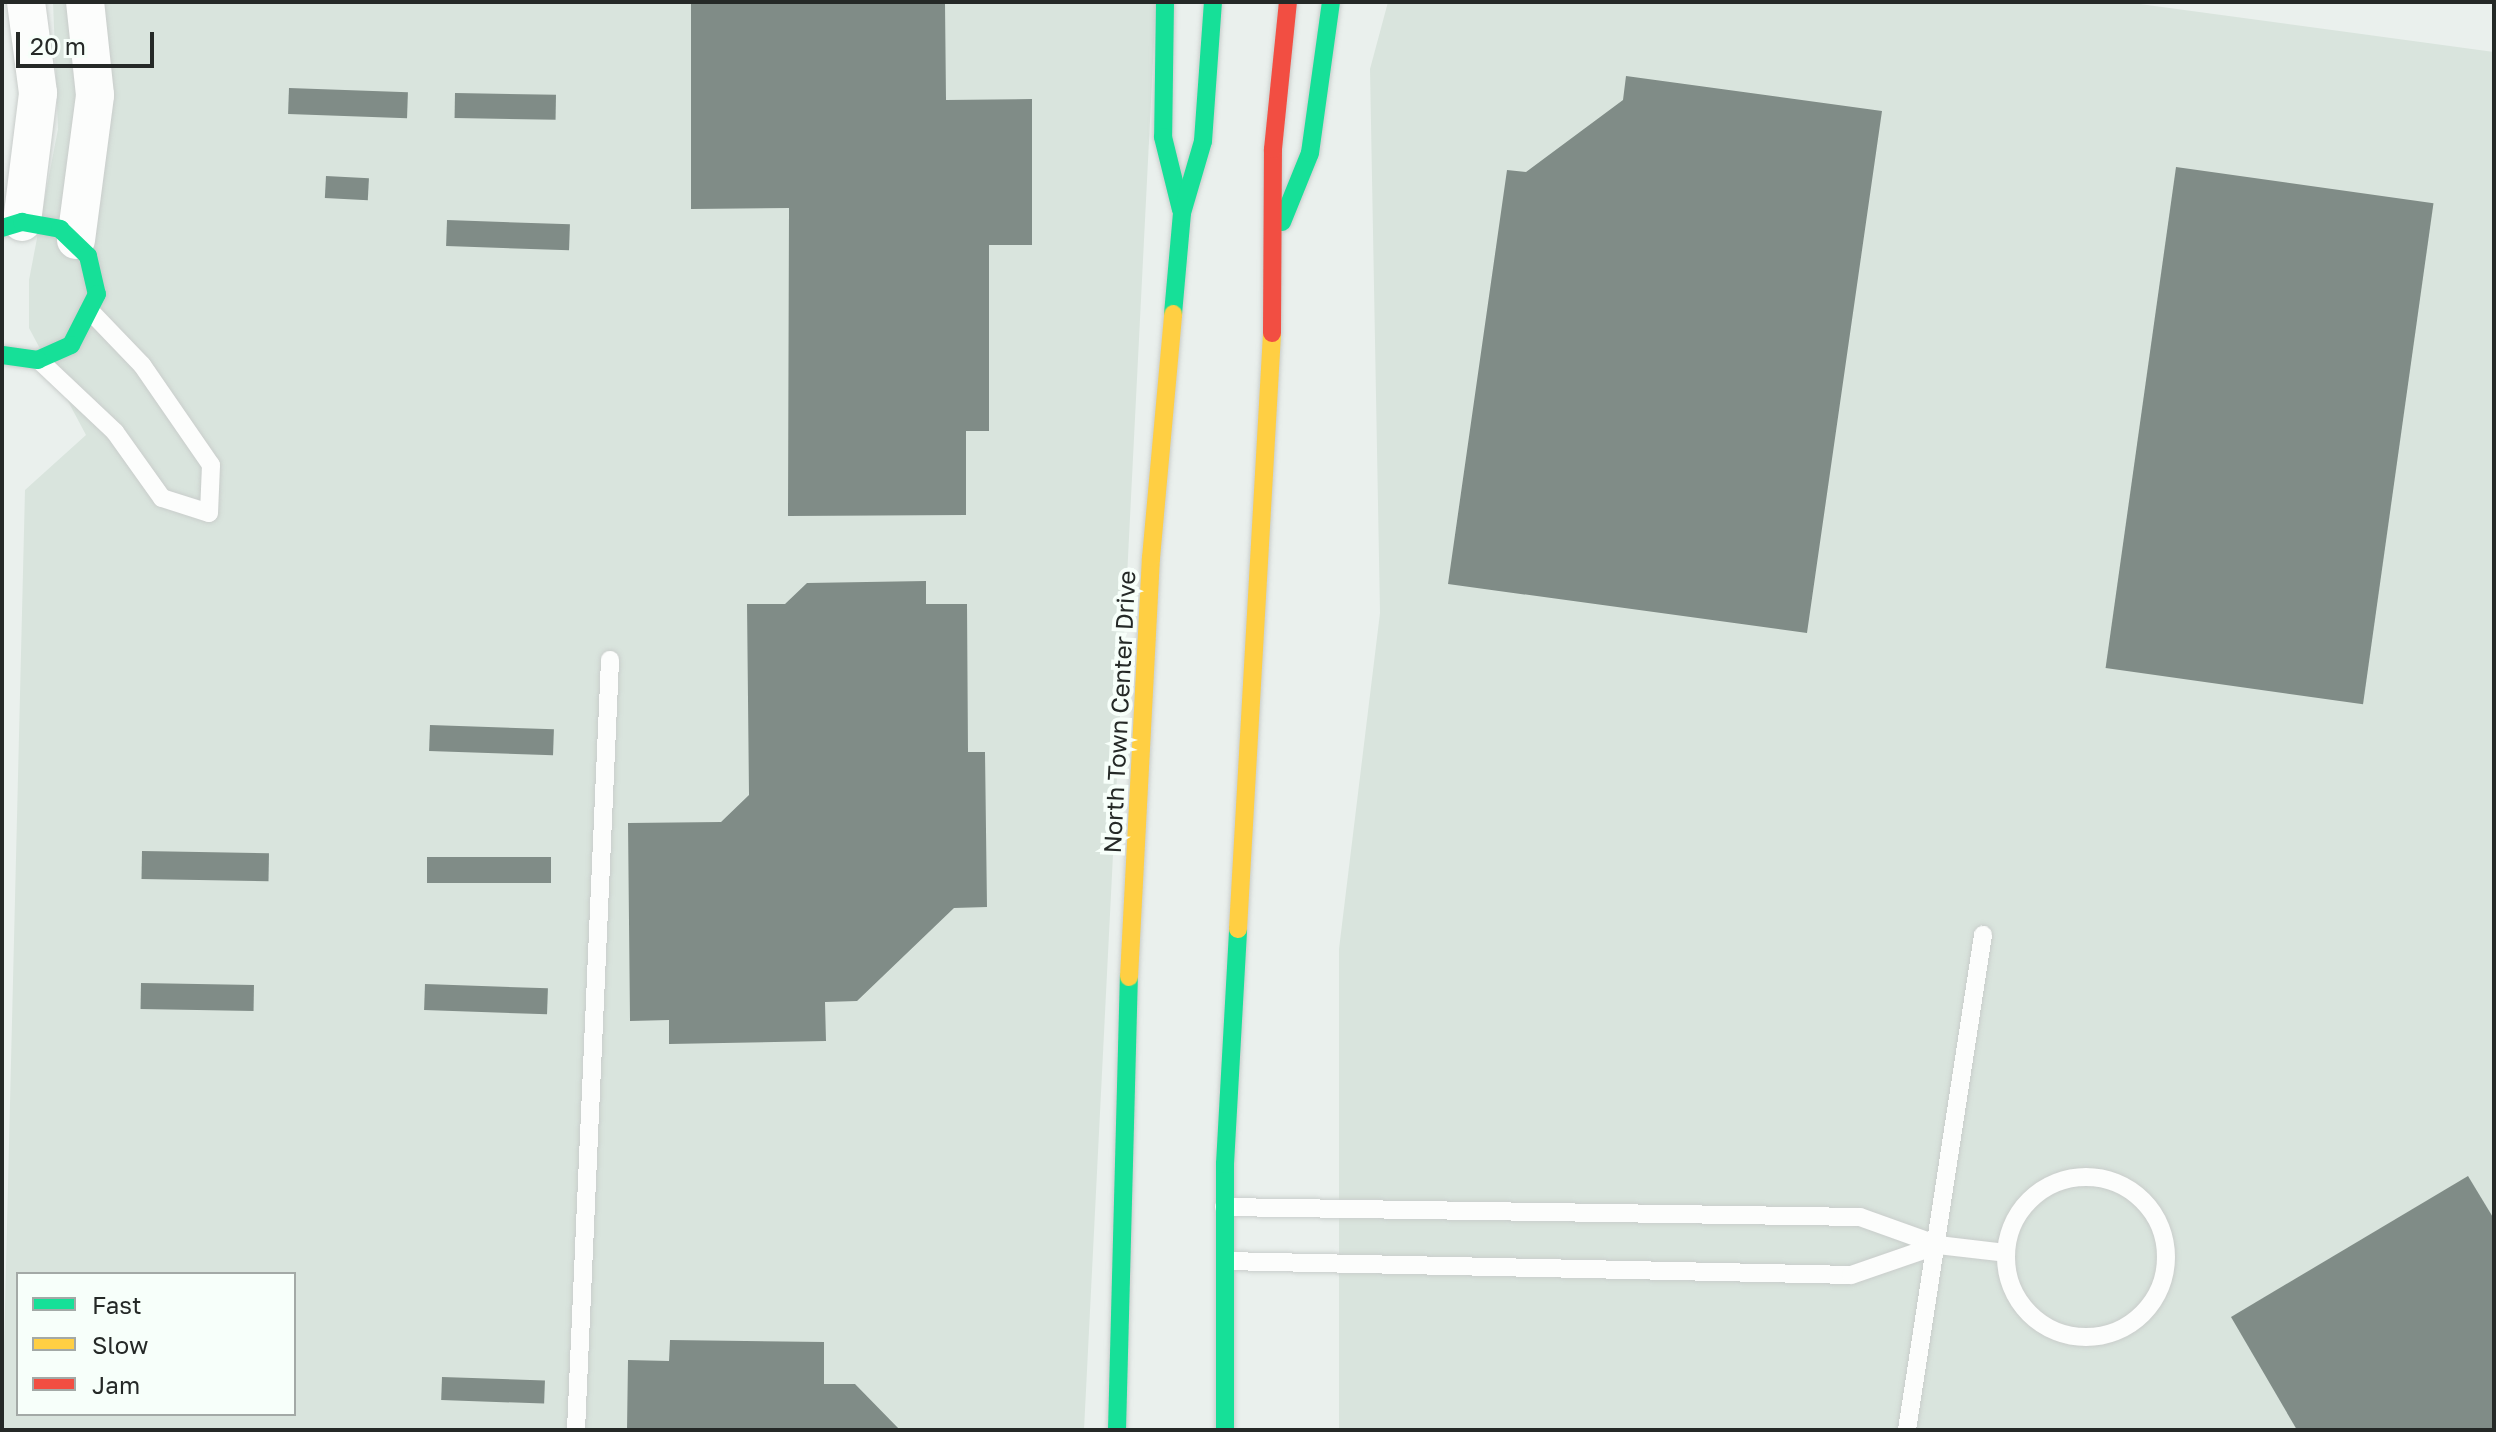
<!DOCTYPE html>
<html>
<head>
<meta charset="utf-8">
<style>
	body { margin:0 }
	#map { position:relative; width:2496px; height:1432px; overflow:hidden; background:#eaf0ed; font-family:"Golos Text",sans-serif }
	div>[style] { position:absolute }
	[style*='--x'] { left:calc(var(--x)*1px); top:calc(var(--y)*1px); width:calc(var(--w)*1px); rotate:calc(var(--a)*1deg) }
	.built>* { inset:0; background:#d9e4dd }
	.building>* { inset:0; background:#808c87; transform-origin:0 0 }
	.roads { filter:drop-shadow(0 0 2px #c9cdcb) drop-shadow(0 0 2px #c9cdcb) }
	.lane>* { height:18px; margin:-9px; padding:0 9px; transform-origin:9px; border-radius:9px; background:#fcfdfc }
	.lane>.ring { margin:-9px; padding:0; box-sizing:content-box; background:none; border:18px solid #fcfdfc; border-radius:50% }
	.street>* { height:38px; margin:-19px; padding:0 19px; transform-origin:19px; border-radius:19px; background:#fcfdfc }
	.fast>* { height:18px; margin:-9px; padding:0 9px; transform-origin:9px; border-radius:9px; background:#16e098 }
	.slow>* { height:18px; margin:-9px; padding:0 9px; transform-origin:9px; border-radius:9px; background:#ffcf43 }
	.jam>* { height:18px; margin:-9px; padding:0 9px; transform-origin:9px; border-radius:9px; background:#f24e42 }
	span { translate:-50% -50%; white-space:nowrap; text-align:center; line-height:1.15; -webkit-text-stroke:8px #f7fffa; paint-order:stroke }
	.street-label { font-size:24px; color:#252927 }
	.frame { position:absolute; inset:0; border:4px solid #252927; pointer-events:none }
	.legend { position:absolute; left:16px; top:1272px; width:280px; height:144px; box-sizing:border-box; background:#f7fffa; border:2px solid #a3a9a6; margin:0; padding:10px 14px; list-style:none; font-size:24px; color:#252927 }
	.legend li { display:flex; align-items:center; gap:16px; height:40px }
	.legend b { width:40px; border:2px solid #a3a9a6 }
	.scale { position:absolute; left:16px; top:32px; width:138px; height:36px; box-sizing:border-box; border:4px solid #252927; border-top:0; padding-left:10px; font-size:24px; line-height:28px; white-space:nowrap; color:#252927; -webkit-text-stroke:6px #f7fffa; paint-order:stroke }
</style>
</head>
<body>
<div id="map">
	<div class="built">
		<i style="clip-path:polygon(evenodd,53px 2px,1156px 2px,1084px 1430px,2px 1430px,25px 490px,86px 435px,29px 328px,29px 280px,58px 129px,53px 2px,18px 1274px,294px 1274px,294px 1414px,18px 1414px,18px 1274px)"></i>
		<i style="clip-path:polygon(1388px 2px,2125px 2px,2494px 52px,2494px 1430px,1339px 1430px,1339px 949px,1380px 613px,1370px 69px)"></i>
	</div>
	<div class="building">
		<i style="clip-path:polygon(691px 3px,945px 3px,946px 100px,1032px 99px,1032px 245px,989px 245px,989px 431px,966px 431px,966px 515px,788px 516px,789px 208px,691px 209px)"></i>
		<i style="clip-path:polygon(1626px 76px,1882px 111px,1807px 633px,1448px 584px,1507px 170px,1526px 172px,1623px 100px)"></i>
		<i style="left:289px;top:88px;width:119px;height:26px;rotate:2deg"></i>
		<i style="left:455px;top:93px;width:101px;height:25px;rotate:1deg"></i>
		<i style="left:2176px;top:167px;width:260px;height:506px;rotate:8deg"></i>
		<i style="left:326px;top:176px;width:43px;height:22px;rotate:3deg"></i>
		<i style="left:447px;top:220px;width:123px;height:26px;rotate:2deg"></i>
		<i style="clip-path:polygon(926px 581px,926px 604px,967px 604px,968px 752px,985px 752px,987px 907px,954px 908px,857px 1001px,825px 1002px,826px 1041px,669px 1044px,669px 1020px,630px 1021px,628px 823px,721px 822px,749px 795px,747px 604px,785px 604px,807px 583px)"></i>
		<i style="left:430px;top:725px;width:124px;height:26px;rotate:2deg"></i>
		<i style="left:142px;top:851px;width:127px;height:28px;rotate:1deg"></i>
		<i style="left:427px;top:857px;width:124px;height:26px"></i>
		<i style="left:141px;top:983px;width:113px;height:26px;rotate:1deg"></i>
		<i style="left:425px;top:984px;width:123px;height:26px;rotate:2deg"></i>
		<i style="clip-path:polygon(2468px 1176px,2494px 1219px,2494px 1430px,2297px 1430px,2231px 1317px)"></i>
		<i style="clip-path:polygon(670px 1340px,824px 1342px,824px 1384px,855px 1384px,900px 1430px,627px 1430px,628px 1360px,669px 1361px)"></i>
		<i style="left:442px;top:1377px;width:103px;height:23px;rotate:2deg"></i>
	</div>
	<div class="roads">
		<div class="lane">
			<i style="--x:41;--y:362;--w:102;--a:43.4"></i>
			<i style="--x:115;--y:432;--w:81;--a:54.5"></i>
			<i style="--x:162;--y:498;--w:49;--a:17.7"></i>
			<i style="--x:209;--y:513;--w:48;--a:-87.6"></i>
			<i style="--x:211;--y:465;--w:121;--a:-124.6"></i>
			<i style="--x:142;--y:365;--w:71;--a:-133.9"></i>
			<i class="ring" style="left:2006px;top:1177px;width:142px;height:142px"></i>
			<i style="--x:1224;--y:1207;--w:636;--a:0.9"></i>
			<i style="--x:1860;--y:1217;--w:83;--a:19.7"></i>
			<i style="--x:1938;--y:1245;--w:68;--a:6.7"></i>
			<i style="--x:1225;--y:1261;--w:626;--a:1.28"></i>
			<i style="--x:1851;--y:1275;--w:92;--a:-19"></i>
			<i style="--x:576;--y:1430;--w:771;--a:-87.47"></i>
			<i style="--x:1907;--y:1430;--w:501;--a:-81.27"></i>
		</div>
		<div class="street">
			<i style="--x:22;--y:222;--w:130;--a:-82.9"></i>
			<i style="--x:38;--y:93;--w:92;--a:-97.5"></i>
			<i style="--x:76;--y:240;--w:146;--a:-82.5"></i>
			<i style="--x:95;--y:95;--w:94;--a:-96.1"></i>
		</div>
		<div class="fast">
			<i style="--x:1165;--y:2;--w:135;--a:90.8"></i>
			<i style="--x:1163;--y:137;--w:75;--a:76.1"></i>
			<i style="--x:1282;--y:222;--w:74;--a:-67.9"></i>
			<i style="--x:1310;--y:153;--w:152;--a:-82.1"></i>
			<i style="--x:2;--y:228;--w:21;--a:-17"></i>
			<i style="--x:22;--y:222;--w:39;--a:10"></i>
			<i style="--x:60;--y:229;--w:39;--a:44"></i>
			<i style="--x:88;--y:256;--w:39;--a:77"></i>
			<i style="--x:97;--y:294;--w:57;--a:117"></i>
			<i style="--x:71;--y:345;--w:36;--a:156"></i>
			<i style="--x:38;--y:360;--w:36;--a:-172"></i>
			<i style="--x:1173;--y:314;--w:101;--a:-84.9"></i>
			<i style="--x:1182;--y:213;--w:75;--a:-73.7"></i>
			<i style="--x:1203;--y:141;--w:139;--a:-85.9"></i>
			<i style="--x:1117;--y:1430;--w:453;--a:-88.5"></i>
			<i style="--x:1225;--y:1430;--w:266;--a:-90"></i>
			<i style="--x:1225;--y:1164;--w:235;--a:-86.8"></i>
		</div>
		<div class="slow">
			<i style="--x:1238;--y:929;--w:597;--a:-86.73"></i>
			<i style="--x:1129;--y:977;--w:420;--a:-87"></i>
			<i style="--x:1151;--y:558;--w:245;--a:-84.8"></i>
		</div>
		<div class="jam">
			<i style="--x:1272;--y:333;--w:184;--a:-89.7"></i>
			<i style="--x:1273;--y:149;--w:148;--a:-84.2"></i>
		</div>
	</div>
	<div class="street-label">
		<span style="left:1119px;top:712px;rotate:-87deg">North Town Center Drive</span>
	</div>
	<div class="frame"></div>
	<ul class="legend">
	<li><b style="height:10px;background:#16e098"></b>Fast</li>
	<li><b style="height:10px;background:#ffcf43"></b>Slow</li>
	<li><b style="height:10px;background:#f24e42"></b>Jam</li>
	</ul>
	<div class="scale">20 m</div>
</div>
</body>
</html>
